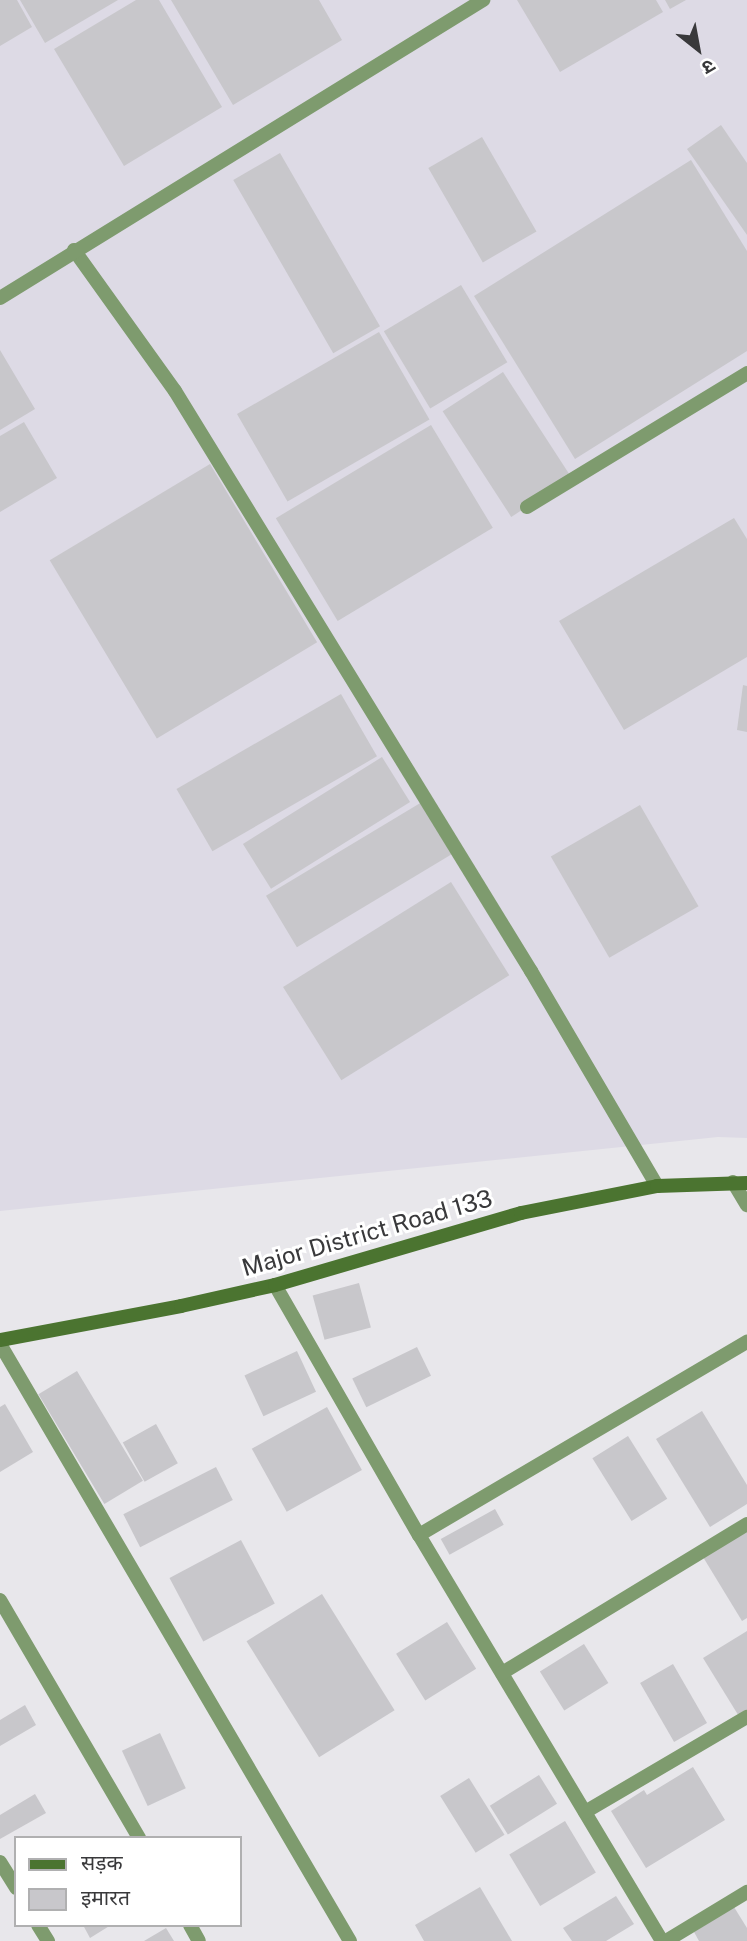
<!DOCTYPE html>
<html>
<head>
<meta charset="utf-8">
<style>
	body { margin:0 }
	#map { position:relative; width:747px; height:1941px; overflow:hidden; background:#e8e7eb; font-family:"Public Sans","Noto Sans Devanagari",sans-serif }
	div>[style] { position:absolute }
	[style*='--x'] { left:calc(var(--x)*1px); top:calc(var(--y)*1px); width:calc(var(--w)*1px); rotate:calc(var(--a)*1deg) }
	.built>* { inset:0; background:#dddae5 }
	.building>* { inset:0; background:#c8c7cb; transform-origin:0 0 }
	.service>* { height:14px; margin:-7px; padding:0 7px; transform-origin:7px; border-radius:7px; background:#7e9b6e }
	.minor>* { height:14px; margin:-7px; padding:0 7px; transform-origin:7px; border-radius:7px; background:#7e9b6e }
	.secondary>* { height:14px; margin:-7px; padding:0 7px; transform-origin:7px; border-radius:7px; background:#4b7430 }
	span { translate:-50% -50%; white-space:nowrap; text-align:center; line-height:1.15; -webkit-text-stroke:6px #fff; paint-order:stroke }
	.street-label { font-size:24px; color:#39393b }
	.legend { position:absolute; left:14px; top:1836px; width:228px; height:91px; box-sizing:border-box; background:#fff; border:2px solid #b0b0b1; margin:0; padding:9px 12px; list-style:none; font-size:21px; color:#39393b }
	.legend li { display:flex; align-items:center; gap:14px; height:35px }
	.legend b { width:35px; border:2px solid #b0b0b1 }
	.north { position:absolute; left:663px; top:14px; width:70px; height:70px; -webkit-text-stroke:5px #fff; paint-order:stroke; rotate:149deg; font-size:19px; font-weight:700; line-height:28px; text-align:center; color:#39393b }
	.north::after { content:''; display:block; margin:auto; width:24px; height:32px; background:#39393b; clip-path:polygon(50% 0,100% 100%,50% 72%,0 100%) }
</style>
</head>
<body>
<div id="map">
	<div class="built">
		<i style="clip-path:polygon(0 0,747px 0,747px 1138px,718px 1137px,0 1211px)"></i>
	</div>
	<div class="building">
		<i style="clip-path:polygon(0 0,17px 0,32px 27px,0 46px)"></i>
		<i style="clip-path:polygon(20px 0,118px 0,45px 43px)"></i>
		<i style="clip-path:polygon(136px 0,159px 0,222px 107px,124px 166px,54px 49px)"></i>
		<i style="clip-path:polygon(171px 0,319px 0,342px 40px,233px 105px)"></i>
		<i style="clip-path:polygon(517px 0,656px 0,663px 12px,560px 72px)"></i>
		<i style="clip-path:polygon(665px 0,686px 0,670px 9px)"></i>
		<i style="clip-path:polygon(721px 125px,747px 163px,747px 235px,687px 149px)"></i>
		<i style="left:482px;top:137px;width:109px;height:62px;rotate:60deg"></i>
		<i style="left:280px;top:153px;width:200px;height:54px;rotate:60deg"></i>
		<i style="clip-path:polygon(691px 160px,747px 251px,747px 351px,575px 459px,474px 296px)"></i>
		<i style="left:461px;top:285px;width:90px;height:90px;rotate:59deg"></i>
		<i style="left:379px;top:332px;width:101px;height:164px;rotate:60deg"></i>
		<i style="clip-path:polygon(0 350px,35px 409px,0 430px)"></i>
		<i style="left:503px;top:372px;width:126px;height:72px;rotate:57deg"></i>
		<i style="clip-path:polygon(24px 422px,57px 478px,0 512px,0 436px)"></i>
		<i style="left:431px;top:425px;width:120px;height:181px;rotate:59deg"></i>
		<i style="left:210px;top:464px;width:208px;height:187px;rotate:59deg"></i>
		<i style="clip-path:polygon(734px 518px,747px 539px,747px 657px,624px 730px,559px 621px)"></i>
		<i style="clip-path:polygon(743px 685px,747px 686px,747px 732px,737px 730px)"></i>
		<i style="left:341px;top:694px;width:72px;height:190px;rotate:60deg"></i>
		<i style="left:382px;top:757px;width:53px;height:164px;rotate:58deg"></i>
		<i style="left:422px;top:802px;width:60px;height:182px;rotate:59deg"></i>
		<i style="left:640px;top:805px;width:117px;height:103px;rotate:60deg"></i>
		<i style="left:451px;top:882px;width:110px;height:198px;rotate:58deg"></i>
		<i style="left:359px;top:1283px;width:46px;height:48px;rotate:75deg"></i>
		<i style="left:417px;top:1347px;width:32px;height:72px;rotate:64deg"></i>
		<i style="left:297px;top:1351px;width:45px;height:58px;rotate:65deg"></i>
		<i style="left:77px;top:1371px;width:128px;height:45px;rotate:59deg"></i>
		<i style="clip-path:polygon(5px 1404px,33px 1452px,0 1472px,0 1407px)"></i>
		<i style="left:327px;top:1407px;width:72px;height:86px;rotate:61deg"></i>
		<i style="clip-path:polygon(702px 1411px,747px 1485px,747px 1504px,710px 1527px,656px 1439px)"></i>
		<i style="left:156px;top:1424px;width:45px;height:38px;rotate:61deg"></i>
		<i style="left:628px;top:1436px;width:74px;height:42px;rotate:58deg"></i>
		<i style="left:216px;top:1467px;width:37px;height:104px;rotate:63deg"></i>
		<i style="left:495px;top:1509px;width:18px;height:62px;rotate:61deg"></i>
		<i style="clip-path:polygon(747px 1531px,747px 1618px,742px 1621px,703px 1557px)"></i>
		<i style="left:241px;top:1540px;width:72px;height:81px;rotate:62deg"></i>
		<i style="left:322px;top:1594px;width:137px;height:89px;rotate:58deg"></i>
		<i style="left:447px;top:1622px;width:55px;height:60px;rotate:58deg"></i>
		<i style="clip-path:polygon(747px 1631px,747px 1713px,740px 1718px,703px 1658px)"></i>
		<i style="left:584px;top:1644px;width:46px;height:52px;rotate:58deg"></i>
		<i style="left:673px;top:1664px;width:68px;height:38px;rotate:60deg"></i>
		<i style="clip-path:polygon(25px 1705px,36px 1725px,0 1746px,0 1720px)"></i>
		<i style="left:160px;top:1733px;width:61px;height:42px;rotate:65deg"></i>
		<i style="clip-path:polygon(693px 1767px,725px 1820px,646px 1868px,611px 1811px,644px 1790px,647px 1795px)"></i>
		<i style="left:539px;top:1775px;width:34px;height:58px;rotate:58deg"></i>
		<i style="left:469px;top:1778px;width:67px;height:34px;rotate:58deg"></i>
		<i style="clip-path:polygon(35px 1794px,46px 1813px,0 1839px,0 1815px)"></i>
		<i style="left:565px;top:1821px;width:60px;height:65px;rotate:59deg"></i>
		<i style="clip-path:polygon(480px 1887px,512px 1941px,424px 1941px,415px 1925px)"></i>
		<i style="clip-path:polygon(616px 1896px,634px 1924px,606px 1941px,572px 1941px,563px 1928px)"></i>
		<i style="clip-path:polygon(734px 1907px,747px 1928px,747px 1941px,699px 1941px,694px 1932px)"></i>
		<i style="clip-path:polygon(83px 1925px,111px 1925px,90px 1938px)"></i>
		<i style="clip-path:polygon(166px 1928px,174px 1941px,144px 1941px)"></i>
	</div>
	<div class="service">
		<i style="--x:74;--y:250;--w:173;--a:54.4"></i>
		<i style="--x:175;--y:391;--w:681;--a:58.46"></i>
		<i style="--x:531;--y:971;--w:249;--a:59.6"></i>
		<i style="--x:0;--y:298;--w:568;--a:-31.67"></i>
		<i style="--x:527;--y:507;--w:258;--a:-31.3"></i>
	</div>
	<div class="minor">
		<i style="--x:733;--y:1182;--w:27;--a:59"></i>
		<i style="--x:275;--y:1285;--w:289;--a:60.1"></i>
		<i style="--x:419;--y:1535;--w:473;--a:59.1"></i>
		<i style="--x:0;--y:1344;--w:692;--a:59.62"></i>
		<i style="--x:419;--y:1535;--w:381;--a:-30.5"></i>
		<i style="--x:0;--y:1600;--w:276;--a:59.7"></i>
		<i style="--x:502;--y:1673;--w:287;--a:-31.3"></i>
		<i style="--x:585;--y:1812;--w:188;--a:-30.4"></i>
		<i style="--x:0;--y:1862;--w:31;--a:58"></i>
		<i style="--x:38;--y:1925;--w:19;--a:58"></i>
		<i style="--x:190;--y:1925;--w:18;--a:61"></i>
		<i style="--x:666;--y:1941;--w:95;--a:-31.2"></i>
	</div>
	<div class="secondary">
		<i style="--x:0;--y:1340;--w:184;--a:-10.6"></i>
		<i style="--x:181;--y:1306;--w:96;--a:-12.6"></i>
		<i style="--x:275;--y:1285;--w:256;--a:-16.3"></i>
		<i style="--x:521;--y:1213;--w:139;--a:-11.2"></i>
		<i style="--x:657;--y:1186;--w:90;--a:-1.9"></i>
	</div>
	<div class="street-label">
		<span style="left:367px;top:1233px;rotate:-16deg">Major District Road 133</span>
	</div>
	<ul class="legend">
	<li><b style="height:9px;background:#4b7430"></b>सड़क</li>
	<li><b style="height:19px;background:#c8c7cb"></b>इमारत</li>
	</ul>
	<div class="north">उ</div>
</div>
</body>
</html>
